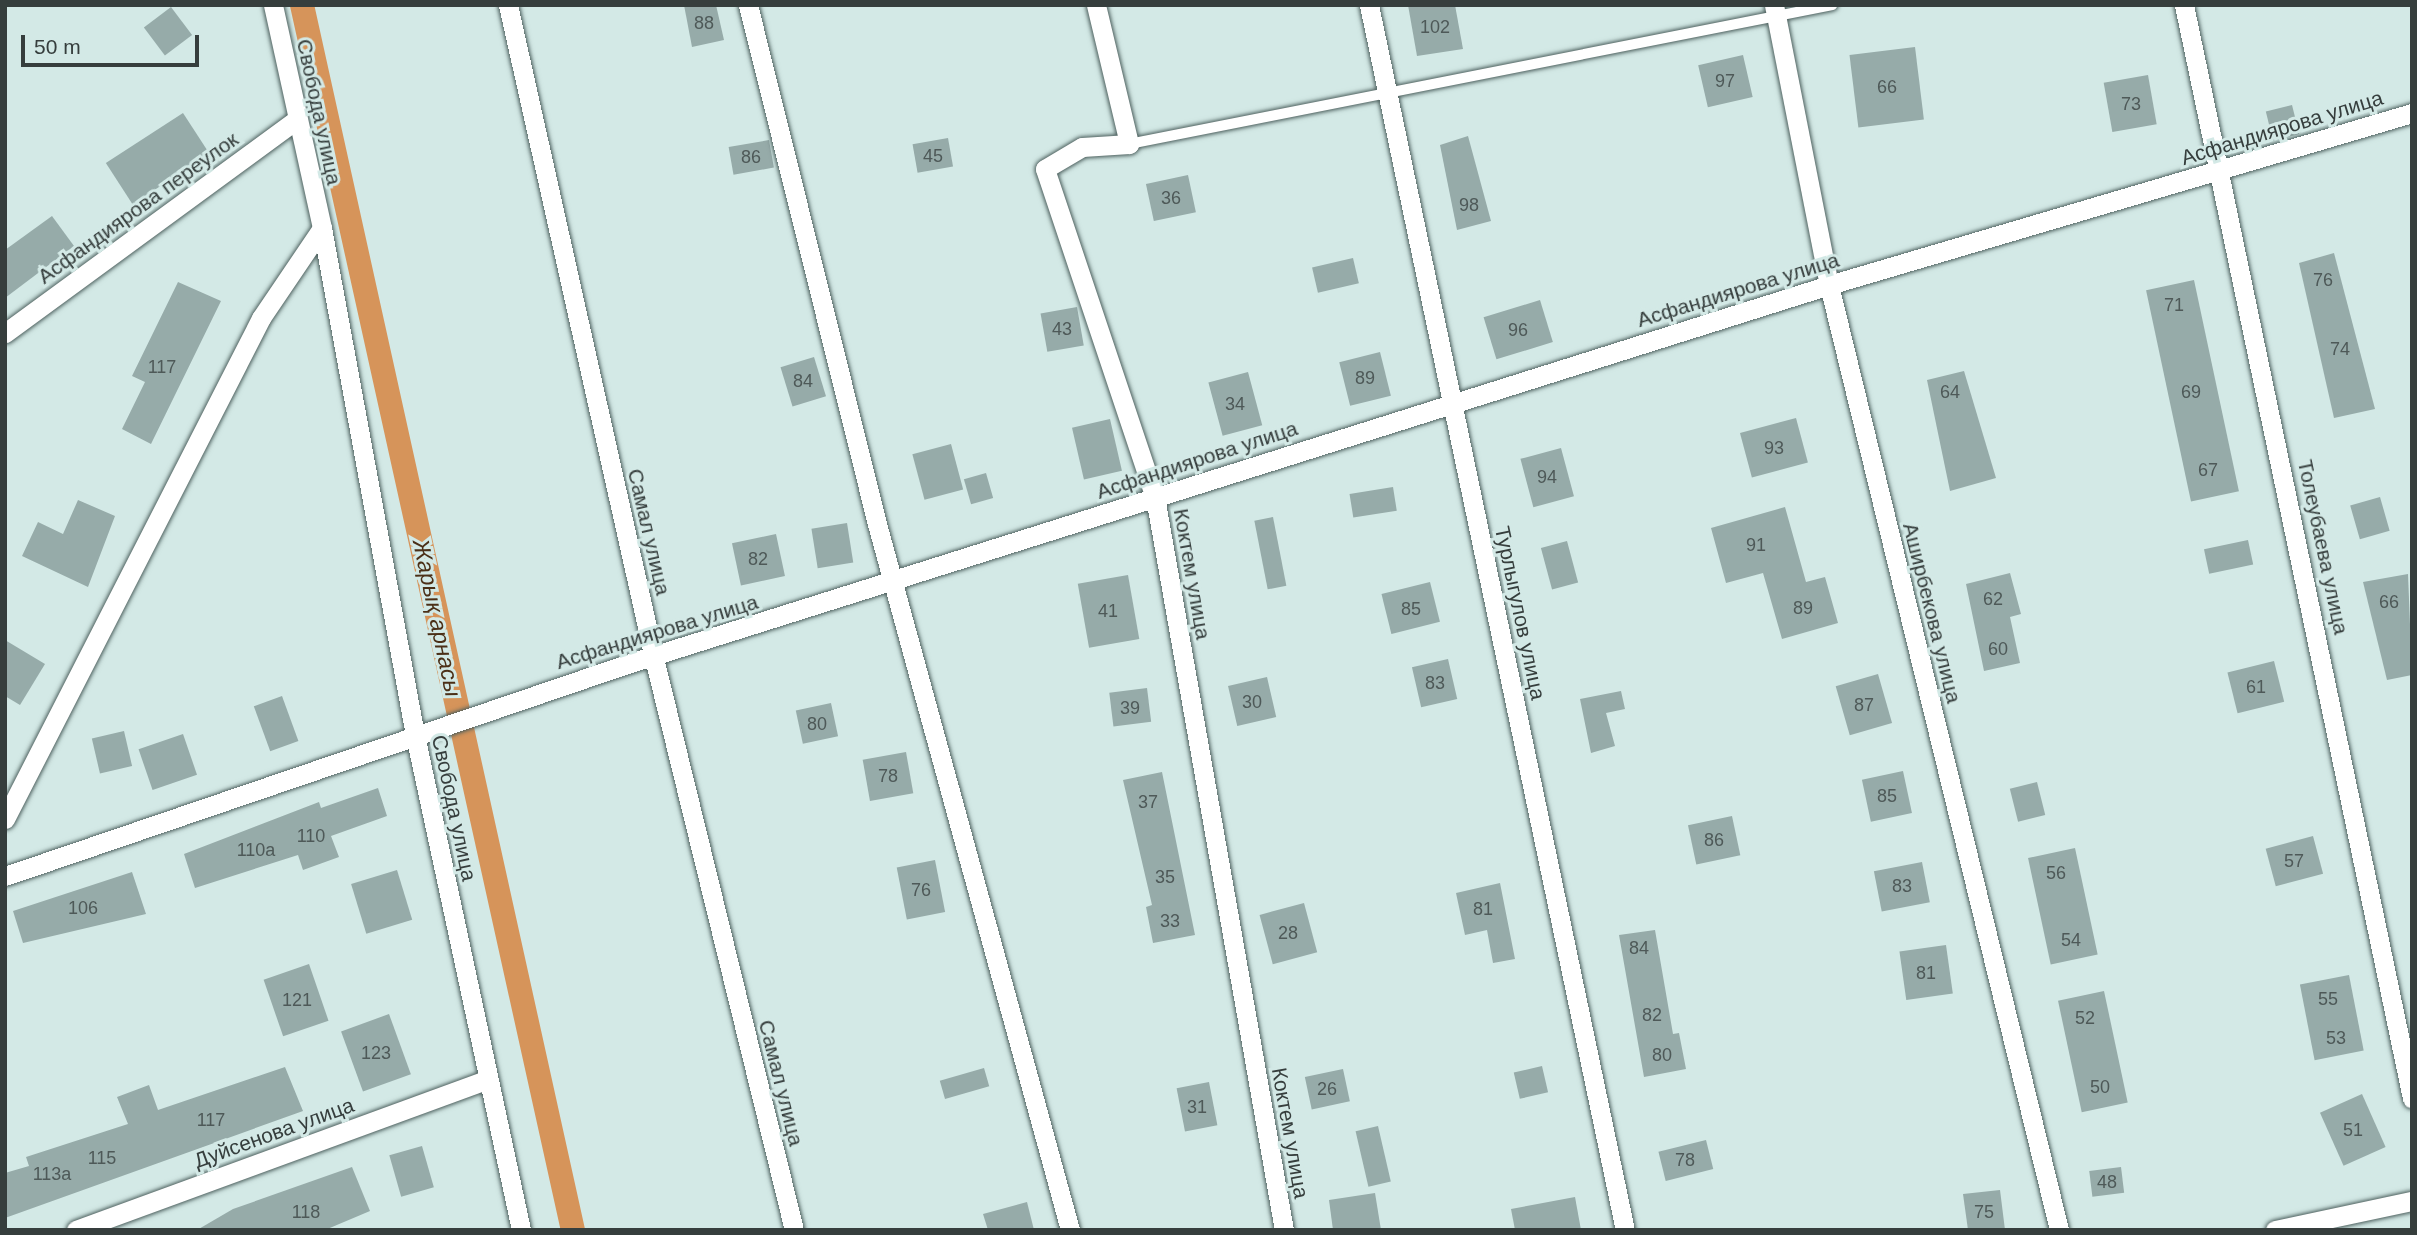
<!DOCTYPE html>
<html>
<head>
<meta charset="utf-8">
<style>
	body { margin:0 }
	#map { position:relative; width:2417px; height:1235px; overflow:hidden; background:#d3e9e6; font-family:Helvetica,sans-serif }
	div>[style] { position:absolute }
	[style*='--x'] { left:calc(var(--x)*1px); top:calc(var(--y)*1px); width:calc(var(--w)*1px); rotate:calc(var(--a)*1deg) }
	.canal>* { height:24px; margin:-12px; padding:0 12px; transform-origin:12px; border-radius:12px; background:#d6945a }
	.building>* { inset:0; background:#96aba9; transform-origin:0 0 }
	.roads { filter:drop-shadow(0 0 2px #4e615f) drop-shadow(0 0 2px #4e615f) }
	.service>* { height:10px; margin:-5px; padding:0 5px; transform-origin:5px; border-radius:5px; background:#fff }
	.minor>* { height:19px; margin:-9.5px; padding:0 9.5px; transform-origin:9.5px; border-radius:9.5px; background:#fff }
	span { translate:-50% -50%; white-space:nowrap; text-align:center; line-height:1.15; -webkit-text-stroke:6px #d3e9e6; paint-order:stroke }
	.number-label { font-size:18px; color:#4e5958 }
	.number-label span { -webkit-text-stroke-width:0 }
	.street-label { font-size:21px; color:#363e3d }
	.water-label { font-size:23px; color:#4b2f17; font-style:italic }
	.frame { position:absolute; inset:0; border:7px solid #363e3d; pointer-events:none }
	.scale { position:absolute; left:21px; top:35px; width:178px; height:32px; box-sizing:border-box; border:4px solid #363e3d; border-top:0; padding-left:9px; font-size:21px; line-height:24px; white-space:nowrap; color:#363e3d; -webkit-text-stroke:5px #d3e9e6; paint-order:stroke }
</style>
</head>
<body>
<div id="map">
	<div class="canal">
		<i style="--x:302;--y:5;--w:1255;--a:77.53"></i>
	</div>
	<div class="building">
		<i style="clip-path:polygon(684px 5px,716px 5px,724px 40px,692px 47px)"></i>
		<i style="clip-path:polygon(1408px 5px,1455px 5px,1463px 49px,1417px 56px)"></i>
		<i style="left:171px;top:7px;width:35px;height:34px;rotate:53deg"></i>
		<i style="left:1915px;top:47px;width:73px;height:66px;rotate:83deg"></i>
		<i style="left:1743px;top:55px;width:43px;height:46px;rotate:77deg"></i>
		<i style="left:2148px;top:75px;width:50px;height:45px;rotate:80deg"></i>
		<i style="left:2292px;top:105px;width:30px;height:27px;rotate:76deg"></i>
		<i style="left:183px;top:113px;width:49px;height:92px;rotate:57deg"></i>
		<i style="clip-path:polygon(1468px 136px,1491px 221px,1457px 230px,1440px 145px)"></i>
		<i style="left:948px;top:138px;width:29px;height:36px;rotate:80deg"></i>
		<i style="left:769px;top:140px;width:28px;height:41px;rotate:80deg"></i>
		<i style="left:1188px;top:175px;width:38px;height:43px;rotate:78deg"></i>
		<i style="clip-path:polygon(52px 216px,74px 246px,5px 298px,5px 250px)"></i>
		<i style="clip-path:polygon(2334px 253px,2375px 409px,2334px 418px,2299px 263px)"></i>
		<i style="left:1353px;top:258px;width:26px;height:42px;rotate:77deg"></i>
		<i style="left:2194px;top:280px;width:216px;height:49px;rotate:78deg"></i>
		<i style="clip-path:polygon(178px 282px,221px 301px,151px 444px,122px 429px,145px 382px,132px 376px)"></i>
		<i style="left:1540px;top:300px;width:44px;height:59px;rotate:73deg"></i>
		<i style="left:1077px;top:307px;width:39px;height:37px;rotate:80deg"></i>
		<i style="left:1380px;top:352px;width:45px;height:42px;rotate:76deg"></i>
		<i style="left:814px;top:357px;width:41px;height:35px;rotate:73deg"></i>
		<i style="clip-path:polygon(1964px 371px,1996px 478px,1950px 491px,1927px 380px)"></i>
		<i style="left:1248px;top:372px;width:55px;height:41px;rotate:75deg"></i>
		<i style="left:1796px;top:418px;width:46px;height:58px;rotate:75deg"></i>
		<i style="left:1110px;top:419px;width:53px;height:39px;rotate:77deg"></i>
		<i style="left:951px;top:444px;width:47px;height:40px;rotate:75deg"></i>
		<i style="left:1561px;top:448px;width:50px;height:42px;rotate:75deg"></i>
		<i style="left:986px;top:473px;width:26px;height:23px;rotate:74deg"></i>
		<i style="left:1393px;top:487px;width:24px;height:44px;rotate:81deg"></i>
		<i style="left:2380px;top:497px;width:35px;height:31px;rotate:74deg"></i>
		<i style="clip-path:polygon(78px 500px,115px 516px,88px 587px,22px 556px,38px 522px,63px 534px)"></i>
		<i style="clip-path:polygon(1785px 507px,1806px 582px,1825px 577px,1838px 623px,1782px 639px,1763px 573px,1726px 583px,1711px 528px)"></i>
		<i style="left:1273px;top:517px;width:70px;height:19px;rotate:79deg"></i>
		<i style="left:847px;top:523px;width:40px;height:36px;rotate:81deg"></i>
		<i style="left:776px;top:534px;width:43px;height:45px;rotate:78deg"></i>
		<i style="left:2248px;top:540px;width:25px;height:45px;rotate:78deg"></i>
		<i style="left:1567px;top:541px;width:43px;height:27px;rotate:75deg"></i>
		<i style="clip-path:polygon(2010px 573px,2021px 614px,2010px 617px,2020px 663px,1984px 671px,1966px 584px)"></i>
		<i style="clip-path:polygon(2408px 574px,2412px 675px,2387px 680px,2363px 582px)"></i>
		<i style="left:1128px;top:575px;width:65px;height:51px;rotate:80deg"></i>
		<i style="left:1430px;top:582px;width:41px;height:50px;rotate:76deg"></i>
		<i style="clip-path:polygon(5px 640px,45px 664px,20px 705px,5px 696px)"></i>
		<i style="left:1448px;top:659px;width:41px;height:37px;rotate:77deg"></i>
		<i style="left:2274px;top:661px;width:42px;height:48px;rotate:76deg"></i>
		<i style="left:1878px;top:674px;width:51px;height:44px;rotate:74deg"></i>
		<i style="left:1267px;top:677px;width:41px;height:40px;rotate:77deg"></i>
		<i style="left:1147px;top:688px;width:34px;height:38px;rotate:83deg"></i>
		<i style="clip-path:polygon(1621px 691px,1625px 709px,1606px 713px,1615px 746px,1591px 753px,1580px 699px)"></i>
		<i style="left:282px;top:696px;width:48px;height:30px;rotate:70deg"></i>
		<i style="left:831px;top:703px;width:34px;height:36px;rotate:78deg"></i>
		<i style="left:124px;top:731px;width:36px;height:33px;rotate:77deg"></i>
		<i style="left:183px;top:734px;width:43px;height:47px;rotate:71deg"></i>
		<i style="left:906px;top:752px;width:42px;height:44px;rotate:80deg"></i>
		<i style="left:1903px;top:771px;width:43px;height:42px;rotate:78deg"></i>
		<i style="clip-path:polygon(1162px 772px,1195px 935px,1153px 943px,1146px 907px,1152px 905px,1123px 780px)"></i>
		<i style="left:2037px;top:782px;width:34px;height:28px;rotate:76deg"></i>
		<i style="clip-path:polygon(378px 788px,387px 816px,331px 836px,339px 857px,303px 870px,298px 855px,195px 888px,184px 854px,319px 802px,321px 808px)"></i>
		<i style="left:1732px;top:816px;width:40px;height:45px;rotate:78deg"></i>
		<i style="left:2313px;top:836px;width:39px;height:49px;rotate:75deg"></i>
		<i style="left:2075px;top:848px;width:109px;height:48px;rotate:78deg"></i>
		<i style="left:935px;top:860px;width:53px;height:39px;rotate:79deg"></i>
		<i style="left:1922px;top:862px;width:41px;height:49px;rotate:79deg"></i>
		<i style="left:397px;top:870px;width:52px;height:48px;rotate:73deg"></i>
		<i style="clip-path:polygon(132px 872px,146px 914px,23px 943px,13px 911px)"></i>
		<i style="clip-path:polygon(1500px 883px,1515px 959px,1493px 963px,1487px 930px,1465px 935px,1456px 893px)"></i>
		<i style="left:1304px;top:903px;width:51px;height:46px;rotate:75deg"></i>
		<i style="clip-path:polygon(1655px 930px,1673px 1034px,1679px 1033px,1686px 1069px,1644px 1077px,1619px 935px)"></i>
		<i style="left:1946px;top:945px;width:49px;height:47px;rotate:82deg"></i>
		<i style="left:309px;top:964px;width:60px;height:48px;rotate:71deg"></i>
		<i style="left:2349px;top:975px;width:77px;height:50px;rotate:79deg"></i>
		<i style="left:2104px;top:991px;width:114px;height:47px;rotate:78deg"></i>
		<i style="left:389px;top:1014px;width:64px;height:51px;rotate:70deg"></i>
		<i style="left:1542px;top:1066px;width:27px;height:29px;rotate:77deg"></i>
		<i style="clip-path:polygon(285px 1067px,303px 1111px,5px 1218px,5px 1173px,29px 1166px,26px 1157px,128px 1124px,117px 1097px,149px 1085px,158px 1110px)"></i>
		<i style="left:984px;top:1068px;width:19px;height:46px;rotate:74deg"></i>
		<i style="left:1343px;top:1069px;width:33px;height:39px;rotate:78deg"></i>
		<i style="left:1209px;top:1082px;width:44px;height:33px;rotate:79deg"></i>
		<i style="left:2362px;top:1094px;width:58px;height:46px;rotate:66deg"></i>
		<i style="left:1378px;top:1126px;width:57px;height:23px;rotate:77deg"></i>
		<i style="left:1706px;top:1140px;width:30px;height:49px;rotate:76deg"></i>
		<i style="left:422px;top:1146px;width:43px;height:34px;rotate:74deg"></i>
		<i style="clip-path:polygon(352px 1167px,370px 1211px,325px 1230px,197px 1230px,233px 1209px)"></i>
		<i style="left:2121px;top:1167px;width:26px;height:32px;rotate:83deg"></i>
		<i style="clip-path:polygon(2000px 1190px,2005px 1230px,1968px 1230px,1963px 1194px)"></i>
		<i style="clip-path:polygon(1375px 1193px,1381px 1230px,1333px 1230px,1329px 1200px)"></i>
		<i style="clip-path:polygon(1575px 1197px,1581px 1230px,1515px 1230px,1511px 1209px)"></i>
		<i style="clip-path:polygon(1027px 1202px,1034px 1230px,988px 1230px,983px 1214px)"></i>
	</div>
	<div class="roads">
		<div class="service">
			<i style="--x:1129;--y:144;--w:717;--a:-11.18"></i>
		</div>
		<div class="minor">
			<i style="--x:273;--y:5;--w:228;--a:77.6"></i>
			<i style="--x:322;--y:228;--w:515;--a:79.61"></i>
			<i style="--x:415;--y:735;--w:506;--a:77.91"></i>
			<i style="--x:508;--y:5;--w:669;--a:77.4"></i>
			<i style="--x:654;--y:658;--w:589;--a:76.25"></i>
			<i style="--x:748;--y:5;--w:535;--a:76.04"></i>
			<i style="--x:877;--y:524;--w:732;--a:74.71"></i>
			<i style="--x:1096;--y:5;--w:143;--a:76.6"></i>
			<i style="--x:1129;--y:144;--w:47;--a:176.3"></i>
			<i style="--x:1082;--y:147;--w:43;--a:149.3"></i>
			<i style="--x:1045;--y:169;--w:346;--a:71.5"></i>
			<i style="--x:1155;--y:497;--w:744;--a:80.02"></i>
			<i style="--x:1369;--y:5;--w:1251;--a:78.2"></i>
			<i style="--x:1774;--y:5;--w:285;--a:78.9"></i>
			<i style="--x:1829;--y:285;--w:973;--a:76.32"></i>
			<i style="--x:2184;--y:5;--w:1117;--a:78.22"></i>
			<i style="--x:5;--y:333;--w:362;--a:-36.2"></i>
			<i style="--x:5;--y:819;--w:563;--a:-62.93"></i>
			<i style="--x:261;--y:318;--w:109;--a:-55.9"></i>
			<i style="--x:5;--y:876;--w:654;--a:-18.82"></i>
			<i style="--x:624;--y:665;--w:1263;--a:-17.5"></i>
			<i style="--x:1829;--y:285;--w:608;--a:-16.44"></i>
			<i style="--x:76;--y:1230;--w:439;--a:-20.1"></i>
			<i style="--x:2275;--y:1230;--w:140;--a:-12"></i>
		</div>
	</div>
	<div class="number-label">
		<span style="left:704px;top:23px">88</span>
		<span style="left:1435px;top:27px">102</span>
		<span style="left:1725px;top:81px">97</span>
		<span style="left:1887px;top:87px">66</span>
		<span style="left:2131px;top:104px">73</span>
		<span style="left:933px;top:156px">45</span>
		<span style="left:751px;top:157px">86</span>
		<span style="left:1171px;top:198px">36</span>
		<span style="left:1469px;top:205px">98</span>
		<span style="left:2323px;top:280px">76</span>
		<span style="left:2174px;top:305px">71</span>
		<span style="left:1062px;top:329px">43</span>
		<span style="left:1518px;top:330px">96</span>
		<span style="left:2340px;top:349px">74</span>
		<span style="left:162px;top:367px">117</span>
		<span style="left:1365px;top:378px">89</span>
		<span style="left:803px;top:381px">84</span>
		<span style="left:1950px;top:392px">64</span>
		<span style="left:2191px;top:392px">69</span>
		<span style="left:1235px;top:404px">34</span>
		<span style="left:1774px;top:448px">93</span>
		<span style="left:2208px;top:470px">67</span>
		<span style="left:1547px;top:477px">94</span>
		<span style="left:1756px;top:545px">91</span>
		<span style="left:758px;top:559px">82</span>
		<span style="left:1993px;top:599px">62</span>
		<span style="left:2389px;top:602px">66</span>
		<span style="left:1803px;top:608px">89</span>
		<span style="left:1411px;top:609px">85</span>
		<span style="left:1108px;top:611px">41</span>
		<span style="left:1998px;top:649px">60</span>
		<span style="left:1435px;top:683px">83</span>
		<span style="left:2256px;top:687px">61</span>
		<span style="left:1252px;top:702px">30</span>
		<span style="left:1864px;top:705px">87</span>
		<span style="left:1130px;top:708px">39</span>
		<span style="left:817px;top:724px">80</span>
		<span style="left:888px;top:776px">78</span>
		<span style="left:1887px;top:796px">85</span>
		<span style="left:1148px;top:802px">37</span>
		<span style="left:311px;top:836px">110</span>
		<span style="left:1714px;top:840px">86</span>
		<span style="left:256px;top:850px">110а</span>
		<span style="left:2294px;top:861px">57</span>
		<span style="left:2056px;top:873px">56</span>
		<span style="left:1165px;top:877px">35</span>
		<span style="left:1902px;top:886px">83</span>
		<span style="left:921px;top:890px">76</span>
		<span style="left:83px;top:908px">106</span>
		<span style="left:1483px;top:909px">81</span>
		<span style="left:1170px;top:921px">33</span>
		<span style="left:1288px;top:933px">28</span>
		<span style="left:2071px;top:940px">54</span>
		<span style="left:1639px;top:948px">84</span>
		<span style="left:1926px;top:973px">81</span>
		<span style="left:2328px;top:999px">55</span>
		<span style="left:297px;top:1000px">121</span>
		<span style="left:1652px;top:1015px">82</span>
		<span style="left:2085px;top:1018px">52</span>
		<span style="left:2336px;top:1038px">53</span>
		<span style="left:376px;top:1053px">123</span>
		<span style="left:1662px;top:1055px">80</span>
		<span style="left:2100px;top:1087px">50</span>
		<span style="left:1327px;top:1089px">26</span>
		<span style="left:1197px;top:1107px">31</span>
		<span style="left:211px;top:1120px">117</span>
		<span style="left:2353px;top:1130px">51</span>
		<span style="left:102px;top:1158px">115</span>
		<span style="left:1685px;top:1160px">78</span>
		<span style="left:52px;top:1174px">113а</span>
		<span style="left:2107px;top:1182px">48</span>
		<span style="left:306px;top:1212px">118</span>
		<span style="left:1984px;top:1212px">75</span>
	</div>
	<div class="street-label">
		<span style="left:319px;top:112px;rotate:78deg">Свобода улица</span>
		<span style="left:2282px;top:128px;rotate:-17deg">Асфандиярова улица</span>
		<span style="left:138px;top:208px;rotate:-36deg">Асфандиярова переулок</span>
		<span style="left:1738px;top:290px;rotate:-17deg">Асфандиярова улица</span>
		<span style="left:1197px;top:460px;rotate:-18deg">Асфандиярова улица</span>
		<span style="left:649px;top:532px;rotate:77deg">Самал улица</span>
		<span style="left:2323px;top:547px;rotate:78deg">Толеубаева улица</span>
		<span style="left:1192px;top:574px;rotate:80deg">Коктем улица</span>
		<span style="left:1520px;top:613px;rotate:78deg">Турлыгулов улица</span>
		<span style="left:1932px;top:613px;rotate:76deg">Аширбекова улица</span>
		<span style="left:657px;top:632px;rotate:-17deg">Асфандиярова улица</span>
		<span style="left:454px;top:808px;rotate:78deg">Свобода улица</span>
		<span style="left:781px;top:1083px;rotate:76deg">Самал улица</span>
		<span style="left:274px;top:1133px;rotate:-20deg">Дуйсенова улица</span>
		<span style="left:1290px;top:1133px;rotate:80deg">Коктем улица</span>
	</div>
	<div class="water-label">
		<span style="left:437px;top:618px;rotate:78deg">Жарық арнасы</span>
	</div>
	<div class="frame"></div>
	<div class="scale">50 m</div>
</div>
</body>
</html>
